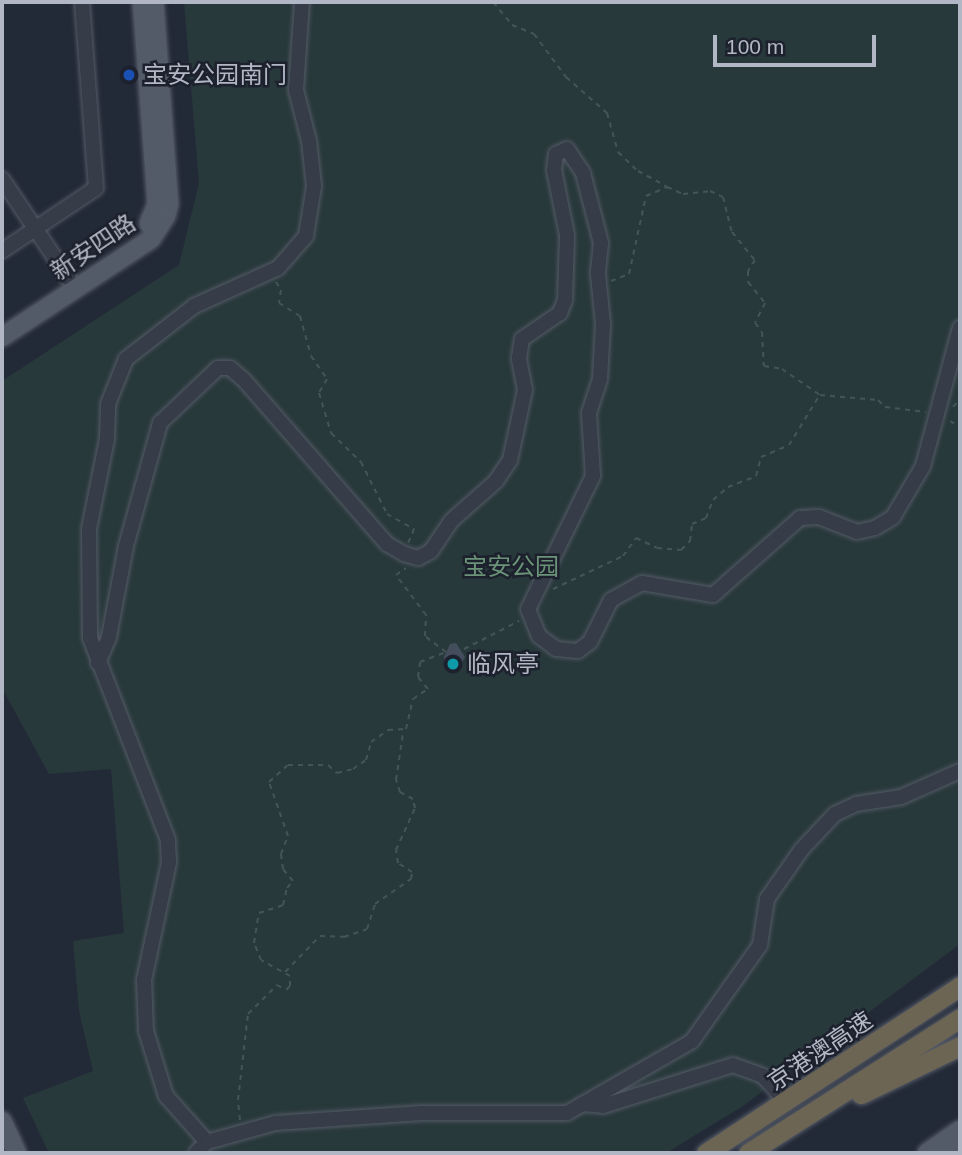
<!DOCTYPE html>
<html>
<head>
<meta charset="utf-8">
<style>
	body { margin:0 }
	#map { position:relative; width:962px; height:1155px; overflow:hidden; background:#232a37; font-family:Arial,"Noto Sans SC",sans-serif }
	div>[style] { position:absolute }
	[style*='--x'] { left:calc(var(--x)*1px); top:calc(var(--y)*1px); width:calc(var(--w)*1px); rotate:calc(var(--a)*1deg) }
	.green>* { inset:0; background:#28393b }
	.building>* { inset:0; background:#444d5c }
	.path>* { height:2px; margin-top:-1px; transform-origin:0; background:repeating-linear-gradient(90deg,#445458 0 5px,transparent 0 10px) }
	.roads { filter:drop-shadow(0 0 2px #545a66) drop-shadow(0 0 2px #545a66) }
	.minor>* { height:14px; margin:-7px; padding:0 7px; transform-origin:7px; border-radius:7px; background:#363c48 }
	.major>* { height:18px; margin:-9px; padding:0 9px; transform-origin:9px; border-radius:9px; background:#545b68 }
	.highway>* { height:19px; margin:-9.5px; padding:0 9.5px; transform-origin:9.5px; border-radius:9.5px; background:#6d6554 }
	.dots>* { width:19px; height:19px; translate:-50% -50%; box-sizing:border-box; border:4px solid #1c212d; border-radius:50% }
	span { translate:-50% -50%; white-space:nowrap; text-align:center; line-height:1.15; -webkit-text-stroke:5px #1c212d; paint-order:stroke }
	.poi-label { font-size:24px; color:#b1b7c4 }
	.left { translate:0 -50%; text-align:left }
	.street-label { font-size:24px; color:#b1b7c4 }
	.park-label { font-size:24px; color:#6a9377 }
	.frame { position:absolute; inset:0; border:4px solid #b1b7c4; pointer-events:none }
	.scale { position:absolute; left:713px; top:35px; width:163px; height:32px; box-sizing:border-box; border:4px solid #b1b7c4; border-top:0; padding-left:9px; font-size:21px; line-height:24px; white-space:nowrap; color:#b1b7c4; -webkit-text-stroke:5px #1c212d; paint-order:stroke }
</style>
</head>
<body>
<div id="map">
	<div class="green">
		<i style="clip-path:polygon(184px 2px,960px 2px,960px 944px,743px 1106px,666px 1153px,49px 1153px,23px 1098px,93px 1071px,79px 1011px,73px 941px,124px 933px,111px 769px,49px 774px,2px 688px,2px 381px,179px 265px,199px 183px)"></i>
	</div>
	<div class="building">
		<i style="clip-path:polygon(456px 643px,465px 657px,457px 671px,446px 671px,444px 657px,450px 644px)"></i>
	</div>
	<div class="path">
		<i style="--x:493;--y:2;--w:30;--a:50"></i>
		<i style="--x:512;--y:25;--w:24;--a:22"></i>
		<i style="--x:534;--y:34;--w:54;--a:53.3"></i>
		<i style="--x:566;--y:77;--w:55;--a:41.3"></i>
		<i style="--x:607;--y:113;--w:41;--a:74.2"></i>
		<i style="--x:618;--y:152;--w:28;--a:44"></i>
		<i style="--x:638;--y:171;--w:32;--a:28"></i>
		<i style="--x:611;--y:281;--w:19;--a:-21"></i>
		<i style="--x:629;--y:274;--w:80;--a:-77.7"></i>
		<i style="--x:646;--y:196;--w:23;--a:-23"></i>
		<i style="--x:667;--y:187;--w:17;--a:24"></i>
		<i style="--x:683;--y:194;--w:27;--a:-6"></i>
		<i style="--x:710;--y:191;--w:14;--a:25"></i>
		<i style="--x:723;--y:197;--w:36;--a:76"></i>
		<i style="--x:732;--y:232;--w:36;--a:51"></i>
		<i style="--x:755;--y:260;--w:13;--a:122"></i>
		<i style="--x:748;--y:271;--w:11;--a:90"></i>
		<i style="--x:748;--y:282;--w:27;--a:51"></i>
		<i style="--x:765;--y:303;--w:22;--a:117"></i>
		<i style="--x:755;--y:323;--w:11;--a:52"></i>
		<i style="--x:762;--y:332;--w:34;--a:87"></i>
		<i style="--x:764;--y:366;--w:18;--a:9"></i>
		<i style="--x:782;--y:369;--w:46;--a:34.4"></i>
		<i style="--x:820;--y:395;--w:58;--a:4.9"></i>
		<i style="--x:878;--y:400;--w:10;--a:45"></i>
		<i style="--x:885;--y:407;--w:41;--a:7"></i>
		<i style="--x:276;--y:282;--w:9;--a:58"></i>
		<i style="--x:281;--y:290;--w:13;--a:99"></i>
		<i style="--x:279;--y:303;--w:25;--a:32"></i>
		<i style="--x:300;--y:316;--w:41;--a:74.6"></i>
		<i style="--x:311;--y:356;--w:28;--a:55"></i>
		<i style="--x:327;--y:379;--w:16;--a:120"></i>
		<i style="--x:319;--y:393;--w:42;--a:73.3"></i>
		<i style="--x:331;--y:433;--w:42;--a:44"></i>
		<i style="--x:361;--y:462;--w:58;--a:63.4"></i>
		<i style="--x:387;--y:514;--w:31;--a:29"></i>
		<i style="--x:414;--y:529;--w:15;--a:113"></i>
		<i style="--x:953;--y:407;--w:11;--a:-49"></i>
		<i style="--x:950;--y:421;--w:12;--a:31"></i>
		<i style="--x:553;--y:589;--w:77;--a:-25.2"></i>
		<i style="--x:623;--y:556;--w:22;--a:-54"></i>
		<i style="--x:636;--y:538;--w:23;--a:25"></i>
		<i style="--x:657;--y:548;--w:24;--a:5"></i>
		<i style="--x:681;--y:550;--w:13;--a:-45"></i>
		<i style="--x:690;--y:541;--w:17;--a:-83"></i>
		<i style="--x:692;--y:524;--w:15;--a:-23"></i>
		<i style="--x:706;--y:518;--w:19;--a:-69"></i>
		<i style="--x:713;--y:500;--w:20;--a:-41"></i>
		<i style="--x:728;--y:487;--w:30;--a:-21"></i>
		<i style="--x:756;--y:476;--w:20;--a:-75"></i>
		<i style="--x:761;--y:457;--w:30;--a:-23"></i>
		<i style="--x:789;--y:445;--w:57;--a:-58.5"></i>
		<i style="--x:464;--y:649;--w:62;--a:-27"></i>
		<i style="--x:285;--y:972;--w:50;--a:-45.8"></i>
		<i style="--x:320;--y:936;--w:24;--a:2"></i>
		<i style="--x:344;--y:937;--w:24;--a:-19"></i>
		<i style="--x:367;--y:929;--w:26;--a:-72"></i>
		<i style="--x:375;--y:904;--w:44;--a:-34.8"></i>
		<i style="--x:411;--y:879;--w:7;--a:-82"></i>
		<i style="--x:412;--y:872;--w:17;--a:-147"></i>
		<i style="--x:398;--y:863;--w:13;--a:-99"></i>
		<i style="--x:396;--y:850;--w:46;--a:-65.7"></i>
		<i style="--x:415;--y:808;--w:9;--a:-103"></i>
		<i style="--x:413;--y:799;--w:15;--a:-152"></i>
		<i style="--x:400;--y:792;--w:13;--a:-108"></i>
		<i style="--x:396;--y:780;--w:48;--a:-81.5"></i>
		<i style="--x:240;--y:1120;--w:20;--a:-96"></i>
		<i style="--x:238;--y:1100;--w:87;--a:-83.4"></i>
		<i style="--x:248;--y:1014;--w:41;--a:-45"></i>
		<i style="--x:277;--y:985;--w:10;--a:29"></i>
		<i style="--x:286;--y:990;--w:6;--a:-45"></i>
		<i style="--x:290;--y:986;--w:10;--a:-90"></i>
		<i style="--x:290;--y:976;--w:33;--a:-151"></i>
		<i style="--x:261;--y:960;--w:18;--a:-112"></i>
		<i style="--x:254;--y:943;--w:30;--a:-81"></i>
		<i style="--x:259;--y:913;--w:25;--a:-18"></i>
		<i style="--x:283;--y:905;--w:17;--a:-77"></i>
		<i style="--x:287;--y:888;--w:9;--a:-49"></i>
		<i style="--x:293;--y:881;--w:16;--a:-130"></i>
		<i style="--x:283;--y:869;--w:15;--a:-98"></i>
		<i style="--x:281;--y:854;--w:19;--a:-69"></i>
		<i style="--x:288;--y:836;--w:57;--a:-109.4"></i>
		<i style="--x:269;--y:782;--w:25;--a:-42"></i>
		<i style="--x:288;--y:765;--w:40;--a:0"></i>
		<i style="--x:328;--y:765;--w:12;--a:42"></i>
		<i style="--x:337;--y:773;--w:16;--a:-14"></i>
		<i style="--x:353;--y:769;--w:16;--a:-35"></i>
		<i style="--x:366;--y:760;--w:19;--a:-74"></i>
		<i style="--x:371;--y:742;--w:21;--a:-35"></i>
		<i style="--x:388;--y:730;--w:18;--a:-3"></i>
		<i style="--x:406;--y:729;--w:31;--a:-77"></i>
		<i style="--x:413;--y:699;--w:18;--a:-34"></i>
		<i style="--x:428;--y:689;--w:16;--a:-130"></i>
		<i style="--x:418;--y:677;--w:15;--a:-82"></i>
		<i style="--x:420;--y:662;--w:28;--a:-21"></i>
		<i style="--x:446;--y:652;--w:26;--a:-143"></i>
		<i style="--x:425;--y:636;--w:21;--a:-87"></i>
		<i style="--x:426;--y:615;--w:50;--a:-126.9"></i>
		<i style="--x:396;--y:575;--w:12;--a:-35"></i>
	</div>
	<div class="roads">
		<div class="minor">
			<i style="--x:2;--y:179;--w:120;--a:56.2"></i>
			<i style="--x:2;--y:251;--w:113;--a:-33.8"></i>
			<i style="--x:96;--y:188;--w:187;--a:-94.3"></i>
			<i style="--x:98;--y:663;--w:28;--a:-67"></i>
			<i style="--x:109;--y:637;--w:93;--a:-79.4"></i>
			<i style="--x:126;--y:546;--w:128;--a:-74.5"></i>
			<i style="--x:160;--y:423;--w:80;--a:-43.5"></i>
			<i style="--x:218;--y:368;--w:12;--a:0"></i>
			<i style="--x:230;--y:368;--w:18;--a:41"></i>
			<i style="--x:244;--y:380;--w:218;--a:48.9"></i>
			<i style="--x:387;--y:544;--w:20;--a:30"></i>
			<i style="--x:404;--y:554;--w:15;--a:16"></i>
			<i style="--x:418;--y:558;--w:15;--a:-28"></i>
			<i style="--x:431;--y:551;--w:36;--a:-56"></i>
			<i style="--x:451;--y:521;--w:60;--a:-41.6"></i>
			<i style="--x:496;--y:481;--w:25;--a:-56"></i>
			<i style="--x:510;--y:460;--w:72;--a:-77.9"></i>
			<i style="--x:525;--y:390;--w:33;--a:-101"></i>
			<i style="--x:519;--y:358;--w:19;--a:-81"></i>
			<i style="--x:522;--y:339;--w:46;--a:-34.4"></i>
			<i style="--x:560;--y:313;--w:14;--a:-69"></i>
			<i style="--x:565;--y:300;--w:65;--a:-88.2"></i>
			<i style="--x:567;--y:235;--w:66;--a:-101.3"></i>
			<i style="--x:554;--y:170;--w:16;--a:-83"></i>
			<i style="--x:556;--y:154;--w:12;--a:-24"></i>
			<i style="--x:567;--y:149;--w:29;--a:56"></i>
			<i style="--x:583;--y:173;--w:72;--a:75.6"></i>
			<i style="--x:601;--y:243;--w:31;--a:96"></i>
			<i style="--x:598;--y:274;--w:50;--a:84.3"></i>
			<i style="--x:603;--y:324;--w:55;--a:93.1"></i>
			<i style="--x:600;--y:379;--w:36;--a:108"></i>
			<i style="--x:589;--y:413;--w:63;--a:86.4"></i>
			<i style="--x:593;--y:476;--w:148;--a:116"></i>
			<i style="--x:528;--y:609;--w:29;--a:68"></i>
			<i style="--x:539;--y:636;--w:21;--a:37"></i>
			<i style="--x:556;--y:649;--w:22;--a:5"></i>
			<i style="--x:578;--y:651;--w:15;--a:-37"></i>
			<i style="--x:590;--y:642;--w:47;--a:-63.4"></i>
			<i style="--x:611;--y:600;--w:35;--a:-29"></i>
			<i style="--x:642;--y:583;--w:72;--a:9.6"></i>
			<i style="--x:713;--y:595;--w:116;--a:-41.5"></i>
			<i style="--x:800;--y:518;--w:19;--a:-3"></i>
			<i style="--x:819;--y:517;--w:41;--a:21.5"></i>
			<i style="--x:857;--y:532;--w:18;--a:-13"></i>
			<i style="--x:875;--y:528;--w:21;--a:-31"></i>
			<i style="--x:893;--y:517;--w:59;--a:-59.5"></i>
			<i style="--x:923;--y:466;--w:143;--a:-75"></i>
			<i style="--x:582;--y:1104;--w:21;--a:5"></i>
			<i style="--x:603;--y:1106;--w:136;--a:-17.5"></i>
			<i style="--x:733;--y:1065;--w:32;--a:20"></i>
			<i style="--x:763;--y:1076;--w:36;--a:48"></i>
			<i style="--x:207;--y:1142;--w:62;--a:-131.7"></i>
			<i style="--x:166;--y:1096;--w:68;--a:-107.1"></i>
			<i style="--x:146;--y:1031;--w:51;--a:-92.2"></i>
			<i style="--x:144;--y:980;--w:121;--a:-78"></i>
			<i style="--x:169;--y:862;--w:22;--a:-93"></i>
			<i style="--x:168;--y:840;--w:217;--a:-111.1"></i>
			<i style="--x:90;--y:638;--w:109;--a:-90.5"></i>
			<i style="--x:89;--y:529;--w:92;--a:-78.7"></i>
			<i style="--x:107;--y:439;--w:35;--a:-88"></i>
			<i style="--x:108;--y:404;--w:48;--a:-68.2"></i>
			<i style="--x:126;--y:359;--w:86;--a:-37.9"></i>
			<i style="--x:194;--y:306;--w:92;--a:-24.3"></i>
			<i style="--x:278;--y:268;--w:43;--a:-48.8"></i>
			<i style="--x:306;--y:236;--w:51;--a:-80.9"></i>
			<i style="--x:314;--y:186;--w:45;--a:-96.3"></i>
			<i style="--x:309;--y:141;--w:53;--a:-104.3"></i>
			<i style="--x:296;--y:90;--w:88;--a:-86.1"></i>
			<i style="--x:196;--y:1153;--w:16;--a:-45"></i>
			<i style="--x:207;--y:1142;--w:71;--a:-15.6"></i>
			<i style="--x:275;--y:1123;--w:147;--a:-3.9"></i>
			<i style="--x:422;--y:1113;--w:145;--a:0"></i>
			<i style="--x:567;--y:1113;--w:144;--a:-29.9"></i>
			<i style="--x:692;--y:1041;--w:118;--a:-54.7"></i>
			<i style="--x:760;--y:945;--w:47;--a:-81.3"></i>
			<i style="--x:767;--y:899;--w:61;--a:-55"></i>
			<i style="--x:802;--y:849;--w:48;--a:-46.7"></i>
			<i style="--x:835;--y:814;--w:23;--a:-25"></i>
			<i style="--x:856;--y:804;--w:46;--a:-8.8"></i>
			<i style="--x:901;--y:797;--w:64;--a:-23.8"></i>
		</div>
		<div class="major">
			<i style="--x:142;--y:2;--w:203;--a:85.8"></i>
			<i style="--x:157;--y:204;--w:21;--a:113"></i>
			<i style="--x:2;--y:337;--w:178;--a:-33.3"></i>
			<i style="--x:151;--y:239;--w:27;--a:-57"></i>
			<i style="--x:166;--y:216;--w:12;--a:-76"></i>
			<i style="--x:169;--y:204;--w:203;--a:-94.2"></i>
			<i style="--x:2;--y:1121;--w:35;--a:65"></i>
			<i style="--x:927;--y:1153;--w:40;--a:-34.9"></i>
			<i style="--x:949;--y:1153;--w:14;--a:-36"></i>
		</div>
		<div class="highway">
			<i style="--x:861;--y:1094;--w:110;--a:-25.9"></i>
			<i style="--x:706;--y:1153;--w:304;--a:-33.3"></i>
			<i style="--x:748;--y:1153;--w:251;--a:-32.5"></i>
		</div>
	</div>
	<div class="dots">
		<i style="left:129px;top:75px;background:#1a4fb4"></i>
		<i style="left:453px;top:664px;background:#0f9aa8"></i>
	</div>
	<div class="poi-label">
		<span class="left" style="left:143px;top:75px">宝安公园南门</span>
		<span class="left" style="left:467px;top:664px">临风亭</span>
	</div>
	<div class="street-label">
		<span style="left:93px;top:247px;rotate:-34deg">新安四路</span>
		<span style="left:820px;top:1051px;rotate:-34deg">京港澳高速</span>
	</div>
	<div class="park-label">
		<span style="left:511px;top:567px">宝安公园</span>
	</div>
	<div class="frame"></div>
	<div class="scale">100 m</div>
</div>
</body>
</html>
